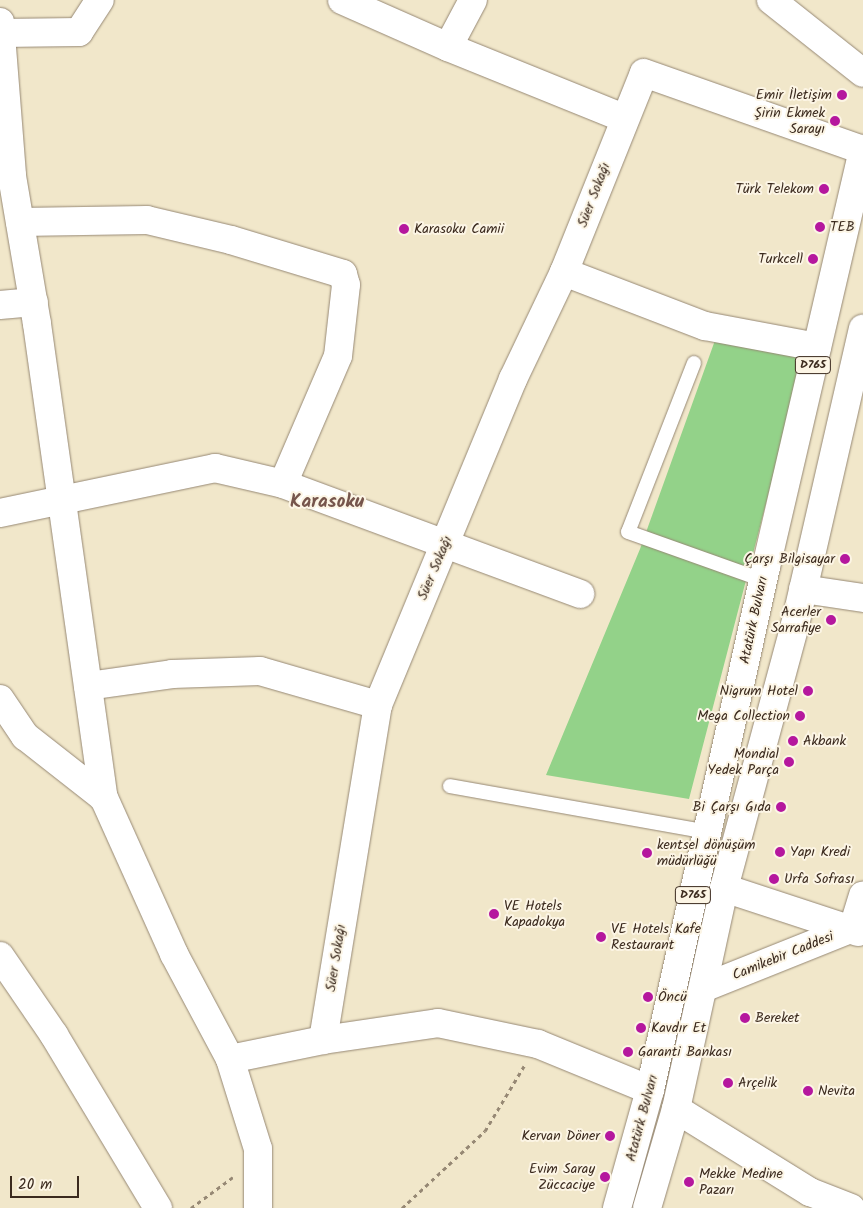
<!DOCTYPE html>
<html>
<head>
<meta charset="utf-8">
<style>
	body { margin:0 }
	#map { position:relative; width:863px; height:1208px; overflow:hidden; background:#f1e7ca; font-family:Kalam,sans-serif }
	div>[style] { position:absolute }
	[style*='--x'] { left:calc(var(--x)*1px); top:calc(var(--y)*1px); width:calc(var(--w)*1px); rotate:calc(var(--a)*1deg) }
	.green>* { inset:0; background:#93d289 }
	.path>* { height:3px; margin-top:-1.5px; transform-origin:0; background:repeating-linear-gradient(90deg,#968874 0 4px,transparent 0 8px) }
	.roads { filter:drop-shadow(0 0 1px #968874) drop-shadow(0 0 1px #968874) }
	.lane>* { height:14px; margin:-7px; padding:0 7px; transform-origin:7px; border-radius:7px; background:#fff }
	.street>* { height:28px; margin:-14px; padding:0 14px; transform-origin:14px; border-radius:14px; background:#fff }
	.primary>* { height:28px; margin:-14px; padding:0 14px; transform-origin:14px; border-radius:14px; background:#fff }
	.dots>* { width:14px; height:14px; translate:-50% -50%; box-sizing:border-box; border:2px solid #fcf5e5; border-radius:50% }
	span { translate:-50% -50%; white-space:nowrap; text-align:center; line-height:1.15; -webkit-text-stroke:4px #fcf5e5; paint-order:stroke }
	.shield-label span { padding:1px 4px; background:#fcf5e5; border:1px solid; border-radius:4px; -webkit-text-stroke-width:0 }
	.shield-label { font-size:12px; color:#3b2a1e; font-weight:700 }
	.poi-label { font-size:14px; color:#3b2a1e }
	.right { translate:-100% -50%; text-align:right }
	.left { translate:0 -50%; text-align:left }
	.street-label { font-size:14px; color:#3b2a1e }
	.district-label { font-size:19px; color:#76554c; font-weight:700 }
	.scale { position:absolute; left:10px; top:1176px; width:69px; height:22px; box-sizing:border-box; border:2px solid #3b2a1e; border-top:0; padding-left:6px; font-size:15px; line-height:18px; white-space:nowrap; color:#3b2a1e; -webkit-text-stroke:4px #fcf5e5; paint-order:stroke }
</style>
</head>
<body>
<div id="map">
	<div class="green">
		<i style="clip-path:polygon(718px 332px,806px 350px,689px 799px,546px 775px,640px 549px)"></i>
	</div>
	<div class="path">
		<i style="--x:191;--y:1208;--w:52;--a:-36.4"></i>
		<i style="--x:402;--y:1208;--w:113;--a:-42.9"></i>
		<i style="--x:485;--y:1131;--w:76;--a:-59"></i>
	</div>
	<div class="roads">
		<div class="lane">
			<i style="--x:694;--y:363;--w:181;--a:111.3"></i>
			<i style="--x:628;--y:532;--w:143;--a:19.6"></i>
			<i style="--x:450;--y:786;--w:261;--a:10.1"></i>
		</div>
		<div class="street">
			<i style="--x:342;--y:0;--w:116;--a:23.9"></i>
			<i style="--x:448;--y:47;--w:190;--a:22"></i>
			<i style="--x:771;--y:0;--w:117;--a:38.4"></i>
			<i style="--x:0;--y:22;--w:154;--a:85.5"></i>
			<i style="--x:12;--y:176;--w:150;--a:80.4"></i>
			<i style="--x:37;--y:324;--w:479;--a:82"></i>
			<i style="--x:104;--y:798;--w:171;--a:65.8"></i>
			<i style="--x:174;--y:954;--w:119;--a:61.9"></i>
			<i style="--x:230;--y:1059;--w:94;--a:72.7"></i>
			<i style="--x:258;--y:1149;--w:59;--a:90"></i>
			<i style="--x:1;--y:33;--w:78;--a:-0.7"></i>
			<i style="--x:79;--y:32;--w:38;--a:-57"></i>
			<i style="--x:448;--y:47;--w:53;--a:-62"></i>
			<i style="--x:20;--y:222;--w:127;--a:-0.9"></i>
			<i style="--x:147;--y:220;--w:86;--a:13.4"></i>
			<i style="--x:231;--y:240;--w:117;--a:16.9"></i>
			<i style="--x:343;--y:274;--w:11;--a:75"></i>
			<i style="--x:346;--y:285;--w:71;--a:96.4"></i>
			<i style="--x:338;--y:356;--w:139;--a:113.3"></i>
			<i style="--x:564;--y:272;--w:151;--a:21"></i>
			<i style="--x:705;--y:326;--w:114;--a:10.6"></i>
			<i style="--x:0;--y:305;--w:34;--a:-5"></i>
			<i style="--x:0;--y:513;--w:220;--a:-11.8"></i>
			<i style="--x:215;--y:468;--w:70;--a:13.2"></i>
			<i style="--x:283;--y:484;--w:317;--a:20.3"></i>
			<i style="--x:803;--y:589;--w:61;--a:8.5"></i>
			<i style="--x:88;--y:686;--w:85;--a:-8.1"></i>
			<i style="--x:172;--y:674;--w:88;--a:-2"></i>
			<i style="--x:260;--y:671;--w:123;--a:16.1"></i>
			<i style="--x:0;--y:699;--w:45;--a:56"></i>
			<i style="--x:25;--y:736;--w:100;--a:38.1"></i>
			<i style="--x:724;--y:888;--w:141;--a:18.2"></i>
			<i style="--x:853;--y:928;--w:34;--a:-73"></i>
			<i style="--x:0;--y:956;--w:96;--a:55.6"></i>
			<i style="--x:54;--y:1035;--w:202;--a:59"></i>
			<i style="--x:703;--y:988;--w:172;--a:-21.8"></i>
			<i style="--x:323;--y:1040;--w:339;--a:-80.7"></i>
			<i style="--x:378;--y:705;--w:353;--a:-67.5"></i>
			<i style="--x:513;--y:379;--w:119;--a:-64.5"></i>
			<i style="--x:564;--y:272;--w:214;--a:-68.1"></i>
			<i style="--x:644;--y:73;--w:232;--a:19.4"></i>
			<i style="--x:230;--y:1059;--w:95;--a:-11.5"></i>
			<i style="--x:323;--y:1040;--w:116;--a:-8.4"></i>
			<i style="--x:438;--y:1023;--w:102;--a:11.9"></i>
			<i style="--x:538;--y:1044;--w:121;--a:22.3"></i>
			<i style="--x:676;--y:1109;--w:158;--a:31.8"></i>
			<i style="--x:810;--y:1192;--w:44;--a:21.3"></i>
		</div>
		<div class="primary">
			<i style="--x:617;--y:1208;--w:123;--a:-74.4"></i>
			<i style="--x:650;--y:1090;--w:536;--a:-77.49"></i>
			<i style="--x:766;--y:567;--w:429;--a:-76.9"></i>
			<i style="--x:647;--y:1208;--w:103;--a:-73.7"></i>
			<i style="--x:676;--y:1109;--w:226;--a:-77.7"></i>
			<i style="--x:724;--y:888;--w:272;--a:-74.9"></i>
			<i style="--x:795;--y:625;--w:304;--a:-77.1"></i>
		</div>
	</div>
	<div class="dots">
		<i style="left:842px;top:95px;background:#b5179e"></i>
		<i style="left:835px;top:121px;background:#b5179e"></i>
		<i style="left:824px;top:189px;background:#b5179e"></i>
		<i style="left:820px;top:227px;background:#b5179e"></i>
		<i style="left:404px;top:229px;background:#b5179e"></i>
		<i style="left:813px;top:259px;background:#b5179e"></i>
		<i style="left:845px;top:559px;background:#b5179e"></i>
		<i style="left:831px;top:620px;background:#b5179e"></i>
		<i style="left:808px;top:691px;background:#b5179e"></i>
		<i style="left:800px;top:716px;background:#b5179e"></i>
		<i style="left:793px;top:741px;background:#b5179e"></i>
		<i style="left:789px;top:762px;background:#b5179e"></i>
		<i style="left:781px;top:807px;background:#b5179e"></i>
		<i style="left:780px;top:852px;background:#b5179e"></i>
		<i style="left:647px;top:853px;background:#b5179e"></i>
		<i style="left:774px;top:879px;background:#b5179e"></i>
		<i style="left:494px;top:914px;background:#b5179e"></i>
		<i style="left:601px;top:937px;background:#b5179e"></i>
		<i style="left:648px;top:997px;background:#b5179e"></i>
		<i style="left:745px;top:1018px;background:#b5179e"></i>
		<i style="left:641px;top:1028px;background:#b5179e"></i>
		<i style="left:628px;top:1052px;background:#b5179e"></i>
		<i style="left:728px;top:1083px;background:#b5179e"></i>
		<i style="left:808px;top:1091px;background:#b5179e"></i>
		<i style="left:610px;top:1136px;background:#b5179e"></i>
		<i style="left:605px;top:1177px;background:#b5179e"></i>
		<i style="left:689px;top:1182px;background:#b5179e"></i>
	</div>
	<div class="shield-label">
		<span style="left:813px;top:365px">D765</span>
		<span style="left:693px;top:895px">D765</span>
	</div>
	<div class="poi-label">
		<span class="right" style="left:832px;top:95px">Emir İletişim</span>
		<span class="right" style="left:825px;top:121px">Şirin Ekmek<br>Sarayı</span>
		<span class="right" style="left:814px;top:189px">Türk Telekom</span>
		<span class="left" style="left:830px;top:227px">TEB</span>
		<span class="left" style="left:414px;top:229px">Karasoku Camii</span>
		<span class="right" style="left:803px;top:259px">Turkcell</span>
		<span class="right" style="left:835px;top:559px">Çarşı Bilgisayar</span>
		<span class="right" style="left:821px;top:620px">Acerler<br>Sarrafiye</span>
		<span class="right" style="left:798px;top:691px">Nigrum Hotel</span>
		<span class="right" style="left:790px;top:716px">Mega Collection</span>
		<span class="left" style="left:803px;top:741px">Akbank</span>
		<span class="right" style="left:779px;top:762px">Mondial<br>Yedek Parça</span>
		<span class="right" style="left:771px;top:807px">Bi Çarşı Gıda</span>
		<span class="left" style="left:657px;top:853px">kentsel dönüşüm<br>müdürlüğü</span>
		<span class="left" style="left:790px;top:852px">Yapı Kredi</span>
		<span class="left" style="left:784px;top:879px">Urfa Sofrası</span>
		<span class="left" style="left:504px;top:914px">VE Hotels<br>Kapadokya</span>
		<span class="left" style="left:611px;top:937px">VE Hotels Kafe<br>Restaurant</span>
		<span class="left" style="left:658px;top:997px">Öncü</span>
		<span class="left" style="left:755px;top:1018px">Bereket</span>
		<span class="left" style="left:651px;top:1028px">Kavdır Et</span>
		<span class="left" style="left:638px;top:1052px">Garanti Bankası</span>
		<span class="left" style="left:738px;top:1083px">Arçelik</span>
		<span class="left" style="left:818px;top:1091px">Nevita</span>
		<span class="right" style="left:600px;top:1136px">Kervan Döner</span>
		<span class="right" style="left:595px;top:1177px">Evim Saray<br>Züccaciye</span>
		<span class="left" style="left:699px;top:1182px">Mekke Medine<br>Pazarı</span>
	</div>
	<div class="street-label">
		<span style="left:594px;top:195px;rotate:-69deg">Süer Sokağı</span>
		<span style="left:435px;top:568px;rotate:-67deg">Süer Sokağı</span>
		<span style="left:754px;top:620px;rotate:-78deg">Atatürk Bulvarı</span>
		<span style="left:783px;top:956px;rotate:-22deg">Camikebir Caddesi</span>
		<span style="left:336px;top:958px;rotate:-81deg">Süer Sokağı</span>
		<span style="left:642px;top:1118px;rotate:-75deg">Atatürk Bulvarı</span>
	</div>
	<div class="district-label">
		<span style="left:327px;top:503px">Karasoku</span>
	</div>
	<div class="scale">20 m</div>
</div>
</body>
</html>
